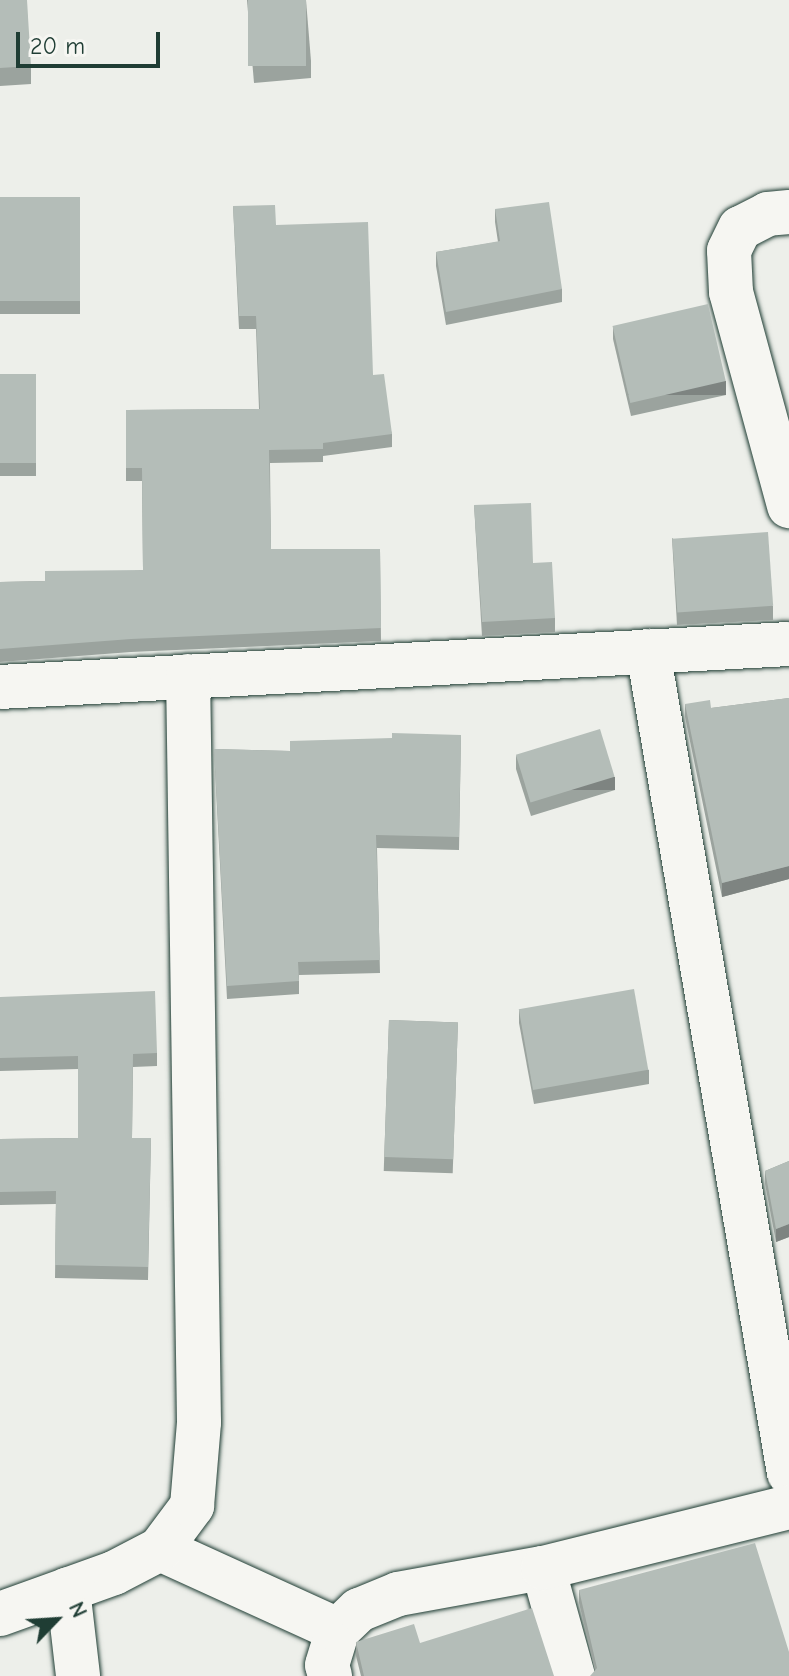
<!DOCTYPE html>
<html>
<head>
<meta charset="utf-8">
<style>
	body { margin:0 }
	#map { position:relative; width:789px; height:1676px; overflow:hidden; background:#edefea; font-family:"Comic Neue",sans-serif }
	div>[style] { position:absolute }
	[style*='--x'] { left:calc(var(--x)*1px); top:calc(var(--y)*1px); width:calc(var(--w)*1px); rotate:calc(var(--a)*1deg) }
	.roads { filter:drop-shadow(0 0 2px #1f3d34) drop-shadow(0 0 2px #1f3d34) }
	.minor>* { height:44px; margin:-22px; padding:0 22px; transform-origin:22px; border-radius:22px; background:#f6f6f2 }
	.wall>* { inset:0; background:#9ba39e; transform-origin:0 0 }
	.shaded-wall>* { inset:0; background:#7e8481; transform-origin:0 0 }
	.building>* { inset:0; background:#b4bdb8; transform-origin:0 0 }
	span { translate:-50% -50%; white-space:nowrap; text-align:center; line-height:1.15; -webkit-text-stroke:6px #f6f6f2; paint-order:stroke }
	.north { position:absolute; left:16px; top:1580px; width:80px; height:80px; -webkit-text-stroke:6px #f6f6f2; paint-order:stroke; rotate:65deg; font-size:22px; font-weight:700; line-height:32px; text-align:center; color:#1f3d34 }
	.north::after { content:''; display:block; margin:auto; width:28px; height:36px; background:#1f3d34; clip-path:polygon(50% 0,100% 100%,50% 72%,0 100%) }
	.scale { position:absolute; left:16px; top:32px; width:144px; height:36px; box-sizing:border-box; border:4px solid #1f3d34; border-top:0; padding-left:10px; font-size:24px; line-height:28px; white-space:nowrap; color:#1f3d34; -webkit-text-stroke:6px #f6f6f2; paint-order:stroke }
</style>
</head>
<body>
<div id="map">
	<div class="roads">
		<div class="minor">
			<i style="--x:789;--y:212;--w:21;--a:175"></i>
			<i style="--x:768;--y:214;--w:31;--a:153"></i>
			<i style="--x:740;--y:228;--w:25;--a:116"></i>
			<i style="--x:729;--y:251;--w:41;--a:87.2"></i>
			<i style="--x:731;--y:292;--w:222;--a:74.8"></i>
			<i style="--x:648;--y:651;--w:834;--a:80.27"></i>
			<i style="--x:0;--y:687;--w:790;--a:-3.12"></i>
			<i style="--x:160;--y:1549;--w:196;--a:24.5"></i>
			<i style="--x:543;--y:1568;--w:112;--a:74.5"></i>
			<i style="--x:68;--y:1589;--w:88;--a:83.4"></i>
			<i style="--x:0;--y:1614;--w:121;--a:-19.8"></i>
			<i style="--x:114;--y:1573;--w:52;--a:-27.6"></i>
			<i style="--x:160;--y:1549;--w:54;--a:-53.3"></i>
			<i style="--x:192;--y:1506;--w:84;--a:-85.2"></i>
			<i style="--x:199;--y:1422;--w:746;--a:-90.84"></i>
			<i style="--x:330;--y:1676;--w:11;--a:-105"></i>
			<i style="--x:327;--y:1665;--w:37;--a:-73"></i>
			<i style="--x:338;--y:1630;--w:29;--a:-44"></i>
			<i style="--x:359;--y:1610;--w:42;--a:-22.3"></i>
			<i style="--x:398;--y:1594;--w:147;--a:-10.2"></i>
			<i style="--x:543;--y:1568;--w:253;--a:-13.9"></i>
		</div>
	</div>
	<div class="wall">
		<i style="clip-path:polygon(0 0,31px 66px,31px 84px,0 86px)"></i>
		<i style="clip-path:polygon(247px 0,306px 0,311px 61px,311px 78px,254px 83px)"></i>
		<i style="left:0;top:197px;width:80px;height:117px"></i>
		<i style="clip-path:polygon(233px 206px,276px 225px,373px 375px,392px 434px,392px 447px,323px 456px,323px 462px,270px 463px,271px 549px,380px 549px,381px 641px,131px 652px,0 662px,0 582px,45px 581px,143px 570px,142px 481px,126px 481px,126px 410px,259px 409px,256px 329px,239px 329px)"></i>
		<i style="clip-path:polygon(495px 209px,562px 289px,562px 302px,446px 325px,436px 266px,436px 252px,498px 242px,495px 222px)"></i>
		<i style="clip-path:polygon(613px 326px,726px 395px,631px 416px,613px 339px)"></i>
		<i style="left:0;top:374px;width:36px;height:102px"></i>
		<i style="clip-path:polygon(474px 505px,533px 563px,555px 618px,555px 632px,482px 636px)"></i>
		<i style="clip-path:polygon(672px 538px,773px 606px,773px 620px,677px 625px)"></i>
		<i style="clip-path:polygon(789px 698px,789px 879px,722px 897px,685px 717px,685px 704px,711px 708px)"></i>
		<i style="clip-path:polygon(461px 735px,459px 850px,377px 848px,380px 973px,299px 975px,299px 994px,227px 999px,214px 749px,290px 751px)"></i>
		<i style="clip-path:polygon(516px 756px,615px 790px,531px 816px,516px 769px)"></i>
		<i style="clip-path:polygon(0 997px,157px 1053px,157px 1066px,133px 1067px,132px 1138px,151px 1138px,148px 1280px,55px 1278px,56px 1204px,0 1205px,0 1139px,78px 1138px,78px 1069px,0 1071px)"></i>
		<i style="clip-path:polygon(519px 1010px,649px 1070px,649px 1084px,534px 1104px,519px 1023px)"></i>
		<i style="left:389px;top:1020px;width:69px;height:151px;rotate:2deg"></i>
		<i style="clip-path:polygon(789px 1161px,789px 1237px,776px 1242px,765px 1184px,765px 1171px)"></i>
		<i style="clip-path:polygon(579px 1590px,789px 1652px,595px 1671px,579px 1603px)"></i>
		<i style="clip-path:polygon(356px 1642px,420px 1643px,554px 1676px,361px 1676px,356px 1656px)"></i>
	</div>
	<div class="shaded-wall">
		<i style="left:726px;top:381px;width:14px;height:98px;rotate:90deg"></i>
		<i style="left:615px;top:777px;width:13px;height:88px;rotate:90deg"></i>
		<i style="clip-path:polygon(789px 866px,789px 879px,722px 897px,722px 883px)"></i>
		<i style="clip-path:polygon(789px 1224px,789px 1237px,776px 1242px,776px 1229px)"></i>
	</div>
	<div class="building">
		<i style="clip-path:polygon(0 0,27px 0,31px 66px,0 68px)"></i>
		<i style="left:248px;top:0;width:58px;height:66px"></i>
		<i style="left:0;top:197px;width:80px;height:104px"></i>
		<i style="clip-path:polygon(549px 202px,562px 289px,446px 312px,436px 252px,500px 241px,495px 209px)"></i>
		<i style="clip-path:polygon(275px 205px,276px 225px,368px 222px,373px 375px,384px 374px,392px 434px,323px 443px,323px 449px,269px 450px,271px 549px,380px 549px,381px 628px,131px 639px,0 649px,0 582px,45px 581px,45px 571px,143px 570px,142px 468px,126px 468px,126px 410px,260px 409px,256px 316px,239px 316px,233px 206px)"></i>
		<i style="left:708px;top:304px;width:79px;height:98px;rotate:77deg"></i>
		<i style="left:0;top:374px;width:36px;height:89px"></i>
		<i style="clip-path:polygon(531px 503px,533px 563px,552px 562px,555px 618px,482px 622px,474px 505px)"></i>
		<i style="left:768px;top:532px;width:74px;height:96px;rotate:86deg"></i>
		<i style="clip-path:polygon(789px 698px,789px 866px,722px 883px,685px 704px,710px 700px,711px 708px)"></i>
		<i style="left:600px;top:729px;width:50px;height:88px;rotate:73deg"></i>
		<i style="clip-path:polygon(392px 733px,461px 735px,459px 837px,376px 835px,380px 960px,298px 962px,299px 981px,227px 986px,214px 749px,290px 751px,290px 741px,392px 738px)"></i>
		<i style="left:634px;top:989px;width:82px;height:117px;rotate:80deg"></i>
		<i style="clip-path:polygon(155px 991px,157px 1053px,133px 1054px,132px 1138px,151px 1138px,148px 1267px,55px 1265px,56px 1191px,0 1192px,0 1139px,78px 1138px,78px 1056px,0 1058px,0 997px)"></i>
		<i style="left:389px;top:1020px;width:69px;height:137px;rotate:2deg"></i>
		<i style="clip-path:polygon(789px 1161px,789px 1224px,776px 1229px,765px 1171px)"></i>
		<i style="clip-path:polygon(755px 1543px,789px 1652px,789px 1676px,590px 1676px,597px 1668px,579px 1590px)"></i>
		<i style="clip-path:polygon(532px 1608px,554px 1676px,364px 1676px,356px 1642px,414px 1624px,420px 1643px)"></i>
	</div>
	<div class="north">N</div>
	<div class="scale">20 m</div>
</div>
</body>
</html>
